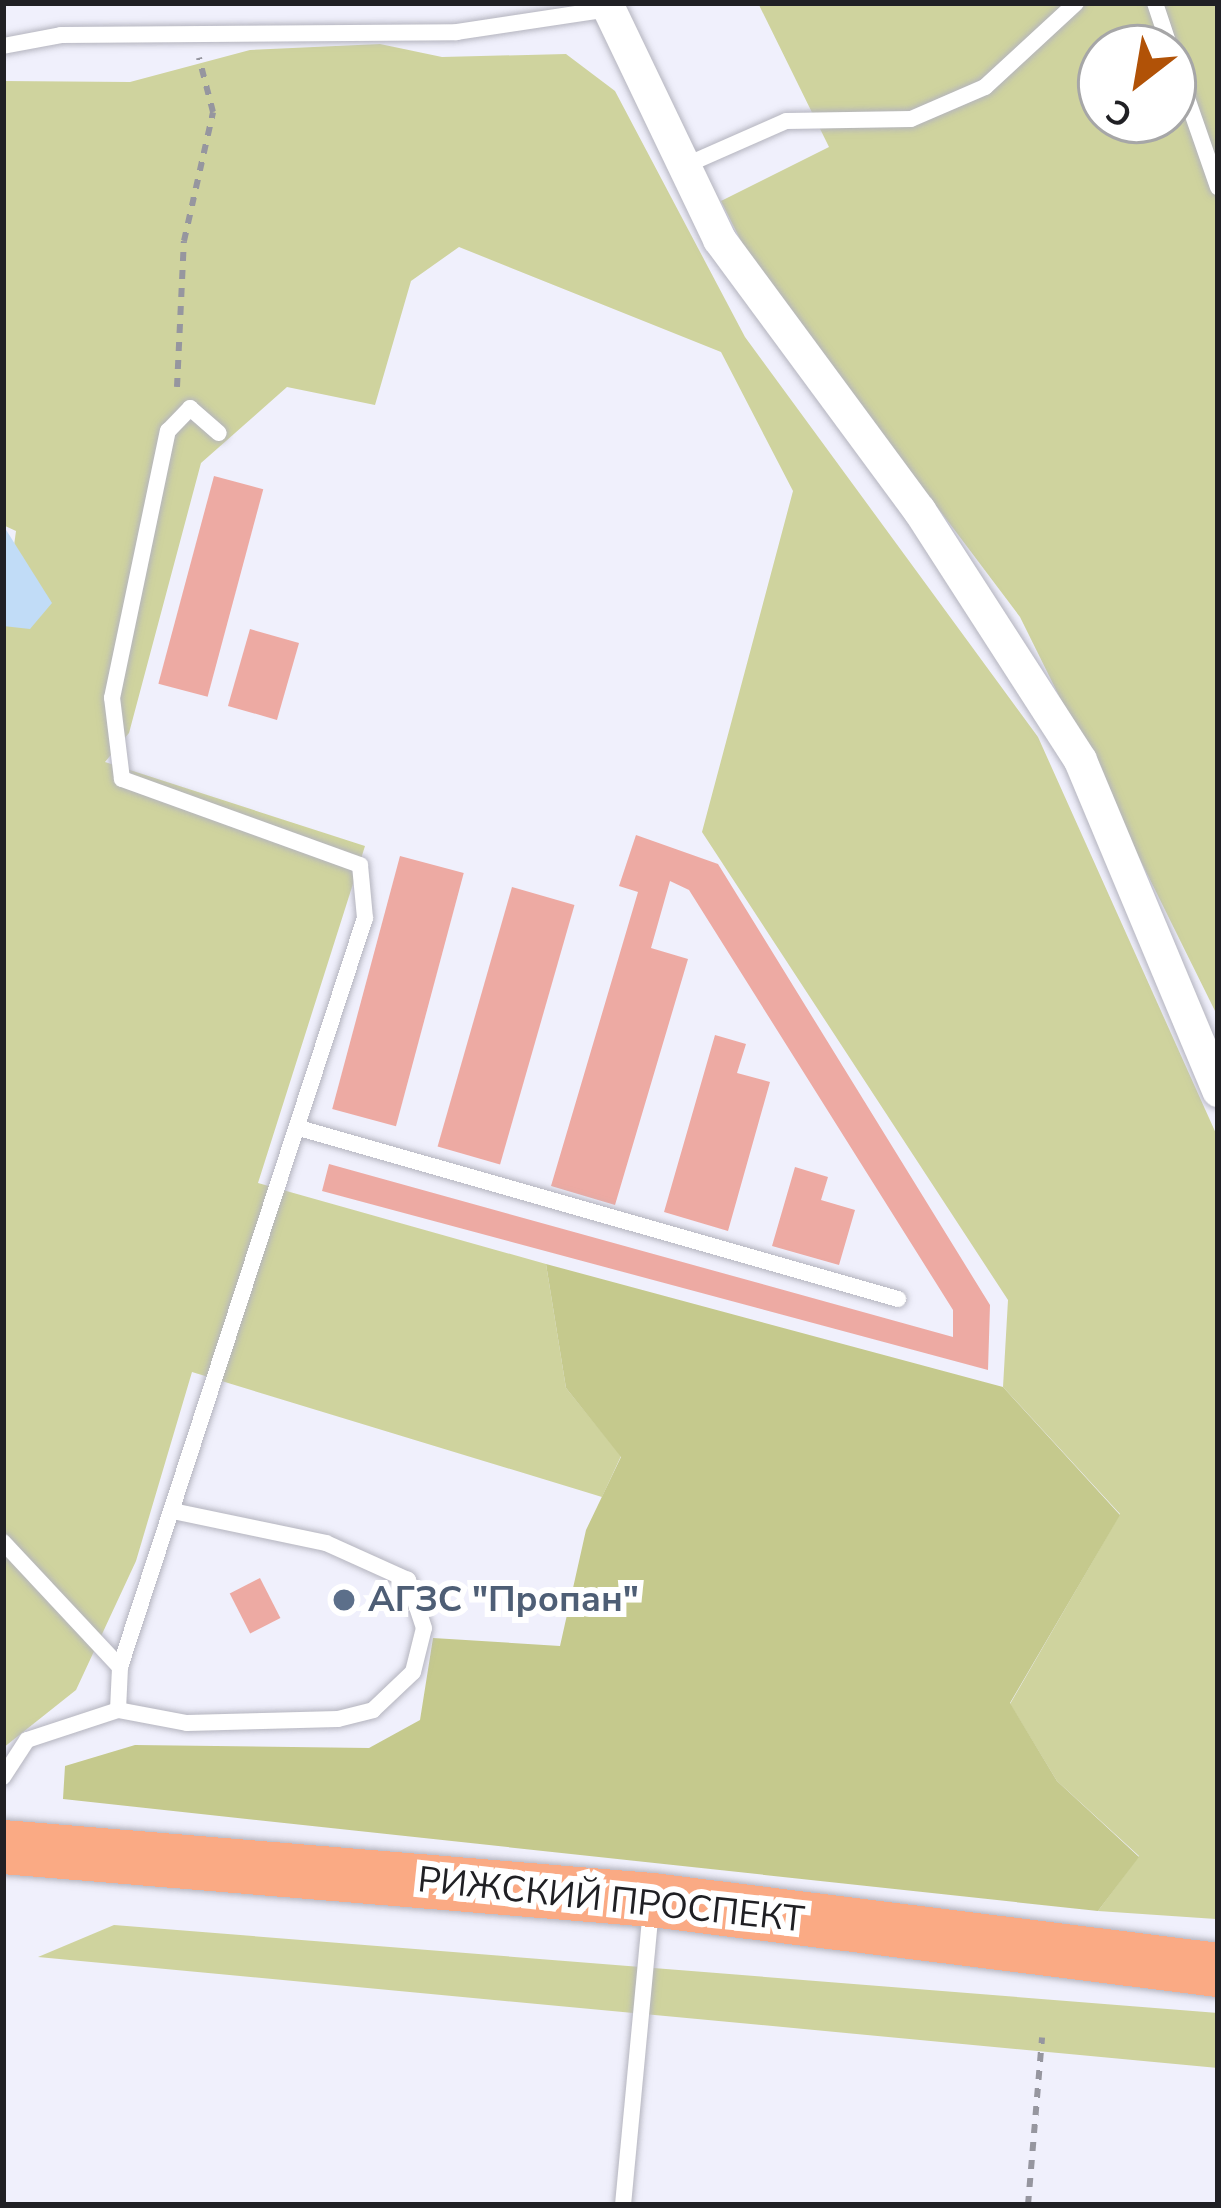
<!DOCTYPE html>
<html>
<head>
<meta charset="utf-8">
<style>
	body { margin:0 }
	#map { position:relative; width:1221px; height:2208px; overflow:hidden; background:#f0f0fc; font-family:"Nunito Sans",sans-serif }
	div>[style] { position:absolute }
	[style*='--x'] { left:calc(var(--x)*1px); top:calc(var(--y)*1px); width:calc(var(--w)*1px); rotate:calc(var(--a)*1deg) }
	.green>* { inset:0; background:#cfd39e }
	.forest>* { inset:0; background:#c5c98d }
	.water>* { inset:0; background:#c1dcf7 }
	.building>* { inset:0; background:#edaaa3; transform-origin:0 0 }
	.path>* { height:6px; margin-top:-3px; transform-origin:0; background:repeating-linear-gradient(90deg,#96969f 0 9px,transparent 0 18px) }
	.roads { filter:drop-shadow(0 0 3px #b4b4be) drop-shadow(0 0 3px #b4b4be) }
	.service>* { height:16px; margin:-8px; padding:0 8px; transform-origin:8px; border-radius:8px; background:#fff }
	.minor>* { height:33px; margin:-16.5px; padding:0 16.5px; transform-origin:16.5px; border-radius:16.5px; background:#fff }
	.trunk>* { height:54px; margin:-27px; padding:0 27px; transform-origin:27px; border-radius:27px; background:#faaa84 }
	.dots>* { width:33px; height:33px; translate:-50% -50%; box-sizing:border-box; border:6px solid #fff; border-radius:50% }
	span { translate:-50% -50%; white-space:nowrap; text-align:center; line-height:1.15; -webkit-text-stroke:12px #fff; paint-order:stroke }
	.service-label { font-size:36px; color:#4e5e75; font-weight:700 }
	.left { translate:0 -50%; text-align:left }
	.street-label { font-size:36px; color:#202024 }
	.frame { position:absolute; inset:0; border:6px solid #202024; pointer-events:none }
	.north { position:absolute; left:1077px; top:24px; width:120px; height:120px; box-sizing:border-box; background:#fff; border:3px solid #a6a6a7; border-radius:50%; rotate:211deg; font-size:33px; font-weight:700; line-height:48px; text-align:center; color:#202024 }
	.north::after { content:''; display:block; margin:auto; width:42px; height:54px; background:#b15207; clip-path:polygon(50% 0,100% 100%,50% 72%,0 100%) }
</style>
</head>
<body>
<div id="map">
	<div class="green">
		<i style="clip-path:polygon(evenodd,758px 3px,1218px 3px,1218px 1017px,1020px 617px,749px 257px,721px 201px,829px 147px,758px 3px,1101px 48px,1173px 48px,1173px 120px,1101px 120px,1101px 48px)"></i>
		<i style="clip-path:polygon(380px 44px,442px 57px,566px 54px,615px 91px,745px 337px,1038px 737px,1218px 1138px,1216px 1919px,1098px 1911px,1139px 1856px,1057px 1781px,1010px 1704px,1120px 1514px,1003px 1387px,1008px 1300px,702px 832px,793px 491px,721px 352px,459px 247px,411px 281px,375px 405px,287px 387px,201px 463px,129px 733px,105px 762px,365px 846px,258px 1183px,546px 1264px,566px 1388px,621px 1456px,602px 1497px,192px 1372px,136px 1561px,76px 1690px,3px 1748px,3px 626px,16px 531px,3px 525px,3px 81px,130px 82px,250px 50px)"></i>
		<i style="clip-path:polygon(114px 1925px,1218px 2013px,1218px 2068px,38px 1957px)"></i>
	</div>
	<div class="forest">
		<i style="clip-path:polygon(546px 1264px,1003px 1387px,1120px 1515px,1010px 1703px,1057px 1781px,1139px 1857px,1098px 1911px,63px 1799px,65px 1766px,135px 1745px,369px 1748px,420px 1720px,433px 1638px,560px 1646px,586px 1530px,621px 1457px,566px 1388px)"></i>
	</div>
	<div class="water">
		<i style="clip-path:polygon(3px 525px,52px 603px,30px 629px,3px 626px)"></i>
	</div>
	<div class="building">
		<i style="left:214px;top:476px;width:51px;height:215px;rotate:15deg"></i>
		<i style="left:250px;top:629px;width:51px;height:80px;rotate:16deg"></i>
		<i style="clip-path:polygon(636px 835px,718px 864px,990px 1305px,988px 1370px,322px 1191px,329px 1164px,953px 1337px,953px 1310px,689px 890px,670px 881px,651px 948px,688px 959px,615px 1205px,551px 1186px,638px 892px,619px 886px)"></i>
		<i style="left:400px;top:856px;width:66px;height:262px;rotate:15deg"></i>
		<i style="left:512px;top:887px;width:65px;height:270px;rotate:16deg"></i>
		<i style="clip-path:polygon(715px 1035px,746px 1044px,737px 1073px,770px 1082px,728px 1231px,664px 1212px)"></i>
		<i style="clip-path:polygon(795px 1167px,828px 1177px,821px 1200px,855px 1210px,839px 1265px,772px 1246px)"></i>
		<i style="left:260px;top:1578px;width:45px;height:34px;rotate:63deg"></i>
	</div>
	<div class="path">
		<i style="--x:177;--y:387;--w:146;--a:-87.3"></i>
		<i style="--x:184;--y:241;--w:132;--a:-77.3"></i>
		<i style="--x:213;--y:112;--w:56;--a:-104.5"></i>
		<i style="--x:1028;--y:2205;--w:168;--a:-85.2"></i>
	</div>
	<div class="roads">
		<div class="service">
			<i style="--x:1155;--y:3;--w:47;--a:71.6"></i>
			<i style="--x:3;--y:46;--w:59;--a:-10.7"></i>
			<i style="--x:61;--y:35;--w:396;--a:-0.4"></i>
			<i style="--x:457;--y:32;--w:154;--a:-8.6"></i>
			<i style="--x:1173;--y:58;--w:137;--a:70.8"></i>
			<i style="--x:684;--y:166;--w:111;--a:-23.8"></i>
			<i style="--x:786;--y:121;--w:125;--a:-0.9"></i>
			<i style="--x:911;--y:119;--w:81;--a:-23.4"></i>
			<i style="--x:985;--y:87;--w:124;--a:-42.7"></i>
			<i style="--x:299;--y:1128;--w:623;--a:15.93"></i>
			<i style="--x:3;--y:1542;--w:171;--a:46.9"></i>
			<i style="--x:118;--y:1710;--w:70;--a:10.7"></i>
			<i style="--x:187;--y:1723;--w:151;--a:-1.5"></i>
			<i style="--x:338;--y:1719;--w:36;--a:-14"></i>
			<i style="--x:373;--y:1710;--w:55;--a:-43.5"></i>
			<i style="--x:413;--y:1672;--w:45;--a:-76"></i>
			<i style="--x:424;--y:1628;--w:51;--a:-108.4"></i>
			<i style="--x:408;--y:1580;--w:90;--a:-155.7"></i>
			<i style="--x:326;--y:1543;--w:151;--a:-168.2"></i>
			<i style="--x:3;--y:1777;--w:44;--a:-57"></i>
			<i style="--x:27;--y:1740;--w:96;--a:-18.2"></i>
			<i style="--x:118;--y:1710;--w:43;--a:-87.3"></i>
			<i style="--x:120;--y:1667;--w:788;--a:-71.89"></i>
			<i style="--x:365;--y:918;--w:53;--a:-95.4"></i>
			<i style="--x:360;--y:865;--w:253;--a:-160.1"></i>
			<i style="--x:122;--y:779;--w:82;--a:-97"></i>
			<i style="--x:112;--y:698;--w:273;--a:-78.2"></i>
			<i style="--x:168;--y:431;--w:32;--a:-46"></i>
			<i style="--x:190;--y:408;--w:38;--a:41"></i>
			<i style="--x:623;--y:2205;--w:299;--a:-84.6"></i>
		</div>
		<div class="minor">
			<i style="--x:606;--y:3;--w:262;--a:64.4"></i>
			<i style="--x:719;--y:239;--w:337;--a:53.6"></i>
			<i style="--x:919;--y:510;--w:297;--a:57.2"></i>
			<i style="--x:1080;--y:760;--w:358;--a:67.3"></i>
		</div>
		<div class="trunk">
			<i style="--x:3;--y:1847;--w:651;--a:4.67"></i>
			<i style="--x:652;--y:1900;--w:570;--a:7.05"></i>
		</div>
	</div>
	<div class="dots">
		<i style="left:344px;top:1600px;background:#5c6f8a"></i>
	</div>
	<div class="service-label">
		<span class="left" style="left:368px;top:1600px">АГЗС "Пропан"</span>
	</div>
	<div class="street-label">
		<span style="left:611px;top:1900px;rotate:6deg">РИЖСКИЙ ПРОСПЕКТ</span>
	</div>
	<div class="frame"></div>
	<div class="north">С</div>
</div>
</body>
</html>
